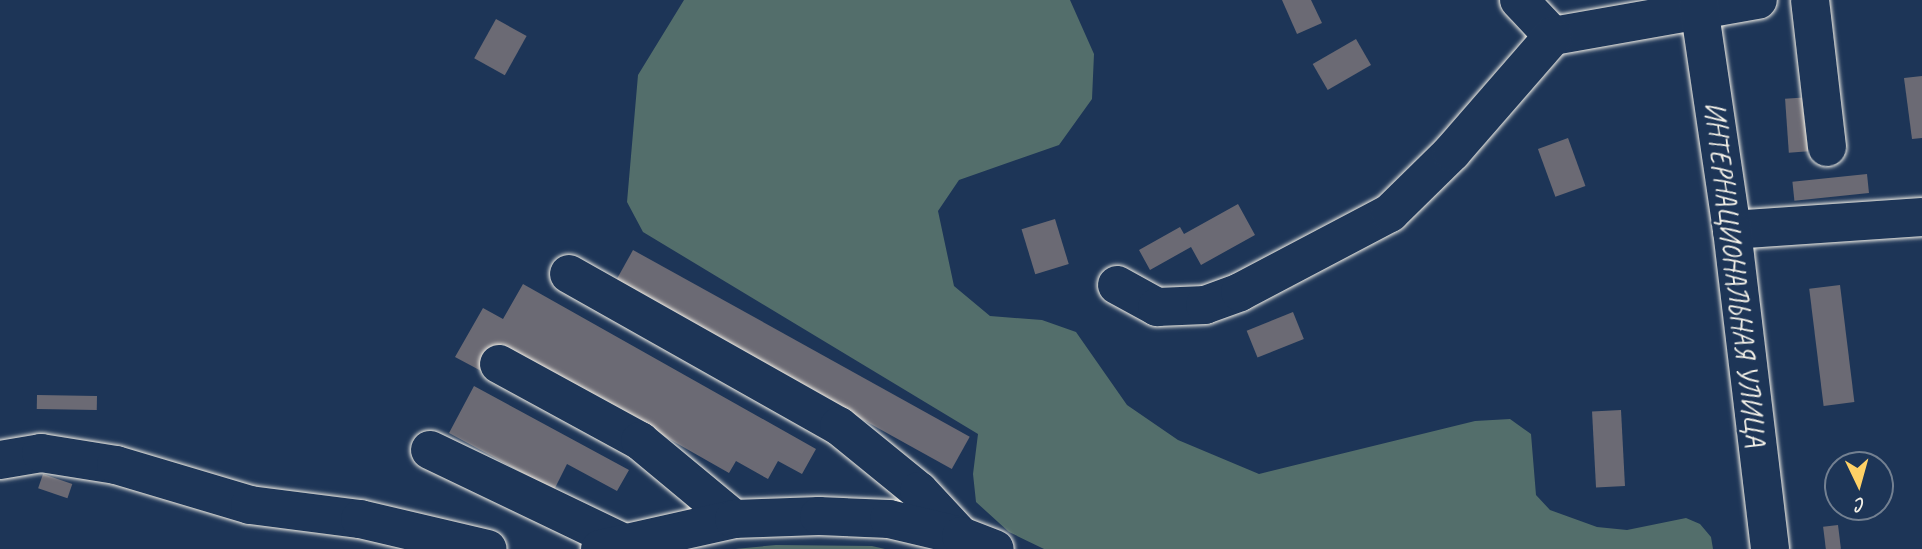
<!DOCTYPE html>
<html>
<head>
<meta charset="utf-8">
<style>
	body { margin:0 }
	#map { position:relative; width:1922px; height:549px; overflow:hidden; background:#1d3557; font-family:Caveat,sans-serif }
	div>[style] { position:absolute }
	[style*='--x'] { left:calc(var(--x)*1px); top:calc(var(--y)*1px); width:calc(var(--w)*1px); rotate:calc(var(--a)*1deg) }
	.green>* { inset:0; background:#536e6b }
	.building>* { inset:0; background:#6b6a74; transform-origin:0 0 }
	.roads { filter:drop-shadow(0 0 2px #f4f1e8) drop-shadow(0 0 2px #f4f1e8) }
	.minor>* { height:38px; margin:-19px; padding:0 19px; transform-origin:19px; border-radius:19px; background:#1d3557 }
	.major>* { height:38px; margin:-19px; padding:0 19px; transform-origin:19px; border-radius:19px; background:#1d3557 }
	span { translate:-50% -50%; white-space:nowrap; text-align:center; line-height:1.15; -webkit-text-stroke:5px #1d3557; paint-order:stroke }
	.street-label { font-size:28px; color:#f4f1e8 }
	.north { position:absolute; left:1824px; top:451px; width:70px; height:70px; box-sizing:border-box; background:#1d3557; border:2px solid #738091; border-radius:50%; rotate:175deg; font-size:19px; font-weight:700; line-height:28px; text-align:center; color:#f4f1e8 }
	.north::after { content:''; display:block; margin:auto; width:24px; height:32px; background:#ffd166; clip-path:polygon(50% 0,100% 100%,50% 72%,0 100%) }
</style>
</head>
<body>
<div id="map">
	<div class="green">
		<i style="clip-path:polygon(684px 0,1070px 0,1094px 54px,1092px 99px,1059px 145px,959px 180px,938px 211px,954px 286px,990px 316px,1042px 320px,1076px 332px,1127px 405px,1178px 440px,1259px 474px,1475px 421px,1510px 419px,1531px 434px,1536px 495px,1550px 510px,1597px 527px,1627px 530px,1686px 518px,1700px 524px,1711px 537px,1713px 549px,1044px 549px,1009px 532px,976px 502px,973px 474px,978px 434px,643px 232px,627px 202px,638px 75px)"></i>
		<i style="clip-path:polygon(776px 545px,872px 546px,885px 549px,735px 549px)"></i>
	</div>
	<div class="building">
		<i style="clip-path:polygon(1282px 0,1311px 0,1322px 23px,1297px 34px)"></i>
		<i style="left:496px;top:19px;width:35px;height:45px;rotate:29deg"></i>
		<i style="left:1356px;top:39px;width:30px;height:50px;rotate:60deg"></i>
		<i style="clip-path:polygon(1922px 76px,1922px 138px,1912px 139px,1904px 78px)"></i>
		<i style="left:1811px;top:97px;width:54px;height:26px;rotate:86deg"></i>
		<i style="left:1568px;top:138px;width:51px;height:32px;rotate:70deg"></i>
		<i style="left:1867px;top:174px;width:19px;height:75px;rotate:84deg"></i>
		<i style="clip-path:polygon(1238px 204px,1255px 235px,1201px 265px,1191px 247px,1150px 270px,1139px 250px,1180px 227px,1184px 234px)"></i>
		<i style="left:1055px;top:219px;width:47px;height:35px;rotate:73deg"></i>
		<i style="left:633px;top:250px;width:385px;height:37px;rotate:29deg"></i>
		<i style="clip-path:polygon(523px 284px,816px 449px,802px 474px,778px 461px,768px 479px,736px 461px,729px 473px,502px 344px,485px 373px,455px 357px,483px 308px,503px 319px)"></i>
		<i style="left:1840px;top:285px;width:118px;height:31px;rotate:83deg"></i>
		<i style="left:1293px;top:312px;width:29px;height:50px;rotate:68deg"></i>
		<i style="clip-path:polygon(474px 386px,629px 470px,617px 491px,567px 464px,554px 490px,449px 433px)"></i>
		<i style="left:37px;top:395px;width:60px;height:14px;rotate:1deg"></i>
		<i style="left:1621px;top:410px;width:76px;height:29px;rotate:87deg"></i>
		<i style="left:43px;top:474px;width:31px;height:15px;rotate:19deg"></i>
		<i style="left:1838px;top:525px;width:24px;height:15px;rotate:83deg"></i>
	</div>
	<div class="roads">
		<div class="minor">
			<i style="--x:1519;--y:0;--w:50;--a:46.6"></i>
			<i style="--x:1553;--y:36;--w:208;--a:-10"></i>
			<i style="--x:1810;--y:0;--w:148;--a:83.4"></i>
			<i style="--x:1732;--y:230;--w:190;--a:-3.9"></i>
			<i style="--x:569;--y:274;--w:310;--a:29.4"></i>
			<i style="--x:839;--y:426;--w:103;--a:39.1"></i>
			<i style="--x:919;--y:491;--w:62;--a:47"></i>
			<i style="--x:1117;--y:285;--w:46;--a:28.8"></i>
			<i style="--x:1157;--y:307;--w:48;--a:-2.4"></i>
			<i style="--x:1205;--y:305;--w:37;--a:-20"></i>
			<i style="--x:1240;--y:292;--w:170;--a:-27.8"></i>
			<i style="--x:1390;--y:213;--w:87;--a:-44.5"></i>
			<i style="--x:1452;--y:152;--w:154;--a:-49"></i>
			<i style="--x:499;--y:364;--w:161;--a:28.6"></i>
			<i style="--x:640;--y:441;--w:122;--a:39.7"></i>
			<i style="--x:430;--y:450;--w:213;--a:25.6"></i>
			<i style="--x:0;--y:460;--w:42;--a:-9.7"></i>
			<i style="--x:41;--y:453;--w:76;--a:9.1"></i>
			<i style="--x:116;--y:465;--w:140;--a:16.6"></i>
			<i style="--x:250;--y:505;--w:111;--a:7.3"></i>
			<i style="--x:360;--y:519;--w:131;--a:13.2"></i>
			<i style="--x:600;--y:549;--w:137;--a:-12.6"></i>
			<i style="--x:734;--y:519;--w:85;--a:-2"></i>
			<i style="--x:819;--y:516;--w:70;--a:2.5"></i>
			<i style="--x:889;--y:519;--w:74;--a:13.3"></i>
			<i style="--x:961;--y:536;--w:36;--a:21"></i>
		</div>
		<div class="major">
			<i style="--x:1698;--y:0;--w:232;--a:81.6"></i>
			<i style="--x:1732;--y:230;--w:321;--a:83.2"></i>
		</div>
	</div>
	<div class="street-label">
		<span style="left:1735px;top:274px;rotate:83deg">ИНТЕРНАЦИОНАЛЬНАЯ УЛИЦА</span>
	</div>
	<div class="north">С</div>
</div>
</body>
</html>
